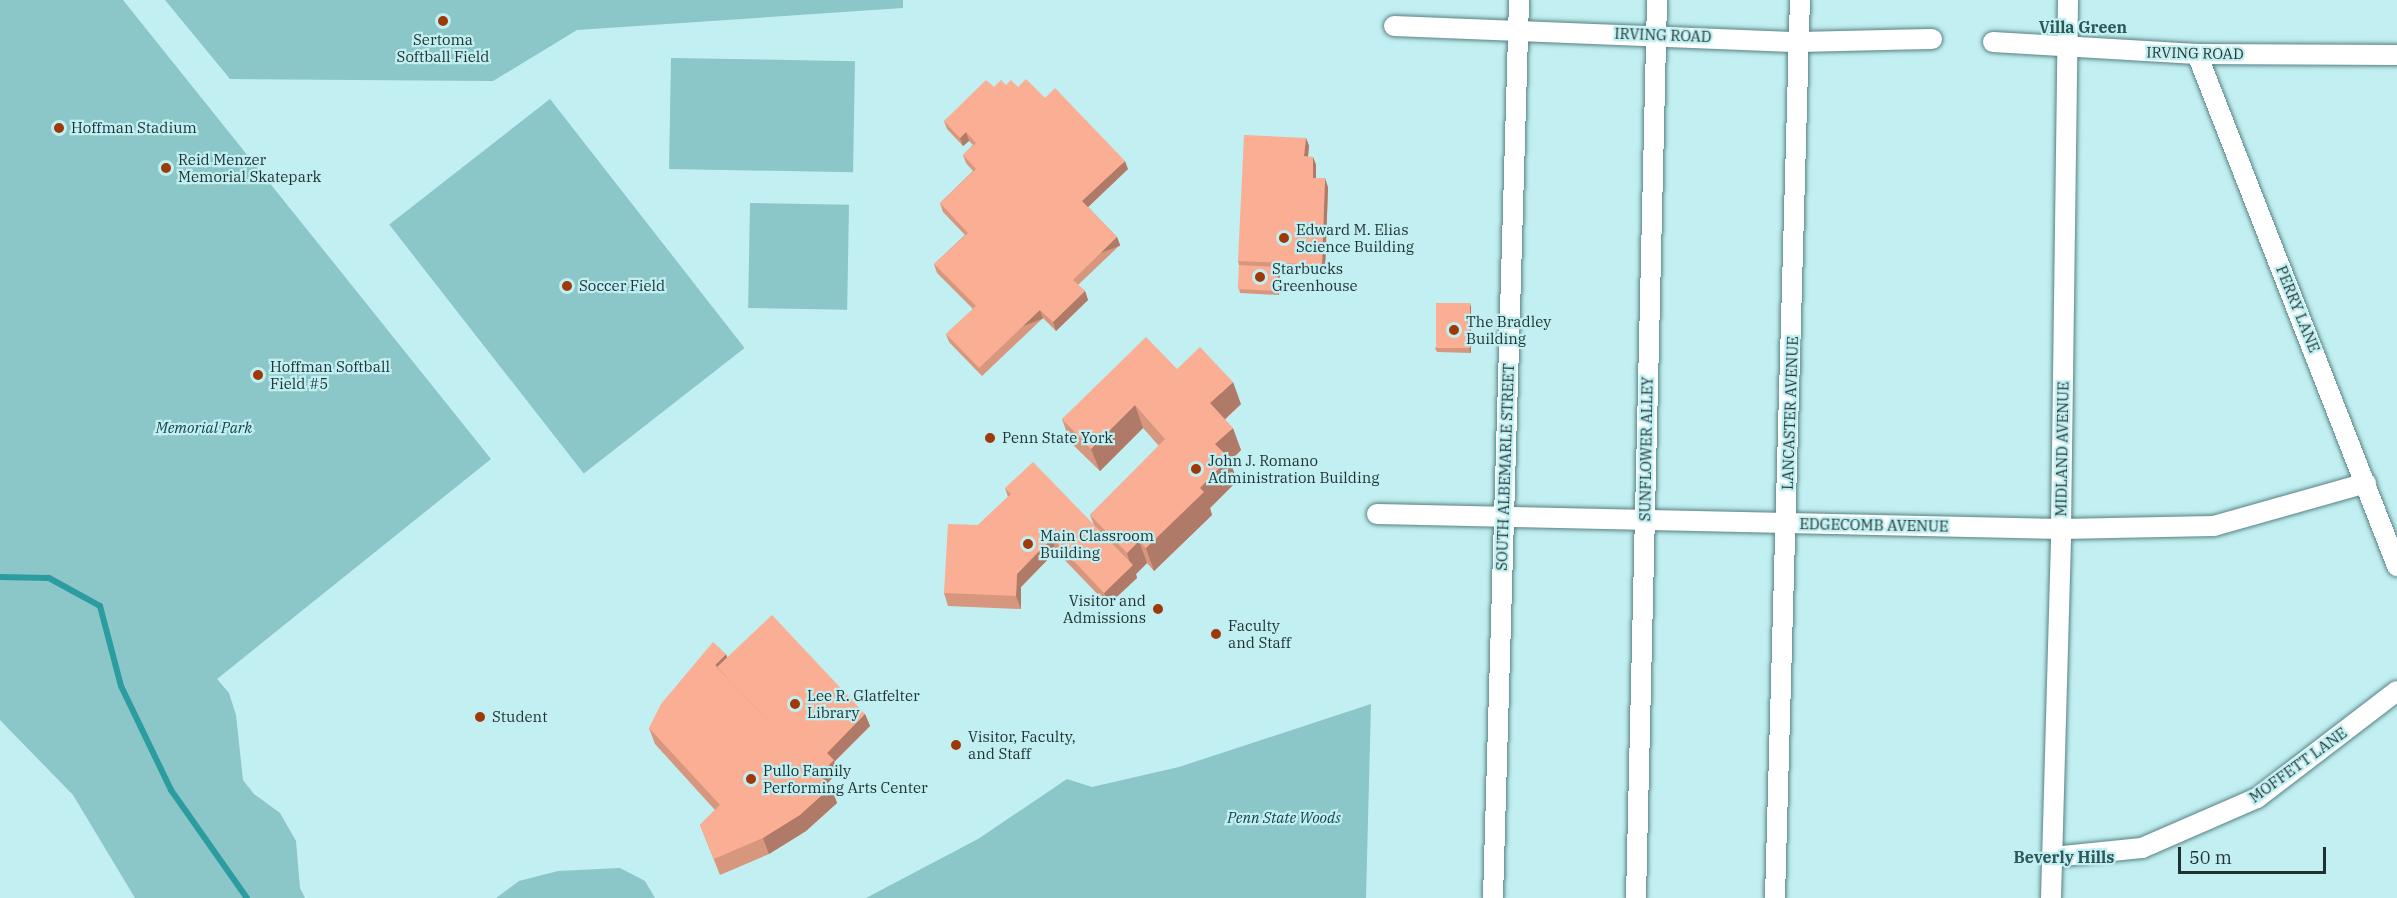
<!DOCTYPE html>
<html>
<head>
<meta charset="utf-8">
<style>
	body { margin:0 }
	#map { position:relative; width:2397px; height:898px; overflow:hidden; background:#c2eff1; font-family:"IBM Plex Serif",serif }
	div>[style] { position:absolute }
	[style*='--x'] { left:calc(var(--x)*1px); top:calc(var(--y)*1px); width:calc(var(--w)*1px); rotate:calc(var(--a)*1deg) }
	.green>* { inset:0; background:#8bc6c8; transform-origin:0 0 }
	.stream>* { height:6px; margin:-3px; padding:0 3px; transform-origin:3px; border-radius:3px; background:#2b9ca0 }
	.roads { filter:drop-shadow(0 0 2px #578283) drop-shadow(0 0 2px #578283) }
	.minor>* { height:20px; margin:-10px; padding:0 10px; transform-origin:10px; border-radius:10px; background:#fff }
	.wall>* { inset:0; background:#d7967e }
	.shaded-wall>* { inset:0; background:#af7a67; transform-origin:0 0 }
	.building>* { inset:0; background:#faae93; transform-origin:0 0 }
	.dots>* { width:16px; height:16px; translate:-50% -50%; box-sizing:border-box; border:3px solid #c2eff1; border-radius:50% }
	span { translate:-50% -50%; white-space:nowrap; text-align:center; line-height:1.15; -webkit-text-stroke:4.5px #c2eff1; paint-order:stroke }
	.street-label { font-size:15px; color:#1f3132 }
	.poi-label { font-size:15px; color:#1f3132 }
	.left { translate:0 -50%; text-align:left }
	.right { translate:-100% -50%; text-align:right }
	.park-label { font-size:15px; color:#144446; font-style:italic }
	.neighbourhood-label { font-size:16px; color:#2d5758; font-weight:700 }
	.scale { position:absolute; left:2178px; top:847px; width:148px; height:27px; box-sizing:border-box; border:3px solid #1f3132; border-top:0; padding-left:8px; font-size:18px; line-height:21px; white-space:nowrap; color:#1f3132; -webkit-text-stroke:4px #c2eff1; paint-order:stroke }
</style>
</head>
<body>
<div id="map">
	<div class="green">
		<i style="clip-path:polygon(0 0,123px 0,491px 459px,217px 679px,229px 693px,236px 715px,243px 780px,254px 794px,280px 813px,296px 841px,300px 888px,305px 898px,135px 898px,73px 795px,0 720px)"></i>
		<i style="clip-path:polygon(165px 0,903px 0,903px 8px,577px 30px,493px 81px,230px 79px)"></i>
		<i style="left:671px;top:58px;width:184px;height:111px;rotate:1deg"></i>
		<i style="left:550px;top:99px;width:316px;height:204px;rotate:52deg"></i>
		<i style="left:750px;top:203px;width:99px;height:105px;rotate:1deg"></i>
		<i style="clip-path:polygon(1371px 704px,1366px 898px,866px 898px,978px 839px,1067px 779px,1092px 787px,1179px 767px)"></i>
		<i style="clip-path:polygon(620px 868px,645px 881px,655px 898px,496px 898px,519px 881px,558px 871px)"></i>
	</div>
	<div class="stream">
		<i style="--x:0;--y:577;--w:49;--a:1.2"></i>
		<i style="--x:49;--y:578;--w:58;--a:28.8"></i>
		<i style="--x:100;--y:606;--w:83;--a:75.3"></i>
		<i style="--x:121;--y:686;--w:115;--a:64.3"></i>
		<i style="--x:171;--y:790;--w:132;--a:54.9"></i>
	</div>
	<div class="roads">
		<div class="minor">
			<i style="--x:1394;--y:26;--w:405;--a:2.3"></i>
			<i style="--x:1799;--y:42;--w:133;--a:-1.3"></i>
			<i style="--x:1993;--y:42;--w:204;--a:3.4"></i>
			<i style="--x:2197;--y:54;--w:200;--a:0.3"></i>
			<i style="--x:2197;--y:54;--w:550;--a:68.66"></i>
			<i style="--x:1377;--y:514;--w:684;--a:1.26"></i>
			<i style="--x:2061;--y:529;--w:153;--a:-1.1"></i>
			<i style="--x:2214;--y:526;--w:158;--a:-15.8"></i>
			<i style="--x:2053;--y:857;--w:89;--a:-5.8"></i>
			<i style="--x:2142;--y:848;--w:125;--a:-23.5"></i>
			<i style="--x:2257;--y:798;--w:176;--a:-37.4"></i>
			<i style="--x:1493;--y:898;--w:898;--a:-88.34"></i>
			<i style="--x:1636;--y:898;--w:898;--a:-88.66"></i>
			<i style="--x:1775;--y:898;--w:898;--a:-88.41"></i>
			<i style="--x:2051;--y:898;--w:369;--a:-88.4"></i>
			<i style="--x:2061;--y:529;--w:529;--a:-89.24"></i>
		</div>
	</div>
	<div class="wall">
		<i style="clip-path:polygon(1006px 85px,1018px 87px,1045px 98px,1128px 169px,1088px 207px,1117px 237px,1120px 245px,1078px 285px,1085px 291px,1088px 300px,1056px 331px,1043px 318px,982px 376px,949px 342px,946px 334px,973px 309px,937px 273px,934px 264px,965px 235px,943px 212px,940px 203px,973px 171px,966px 163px,963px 155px,973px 145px,969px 141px,963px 146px,947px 129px,944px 121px,994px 87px)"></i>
		<i style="clip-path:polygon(1306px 138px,1309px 146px,1308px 157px,1313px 157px,1316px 165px,1316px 178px,1328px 187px,1325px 273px,1280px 271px,1279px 295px,1240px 293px,1239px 289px,1239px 265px,1238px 261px)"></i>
		<i style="clip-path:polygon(1471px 307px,1471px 353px,1437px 352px,1435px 348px)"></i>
		<i style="clip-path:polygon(1177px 369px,1241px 404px,1225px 419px,1241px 450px,1230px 461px,1237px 481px,1210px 508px,1212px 515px,1154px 571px,1147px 563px,1136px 574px,1137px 578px,1108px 605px,1056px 551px,1021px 587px,1021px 609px,948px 606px,944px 593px,978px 525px,1008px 497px,1005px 488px,1094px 525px,1090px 515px,1159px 446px,1143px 428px,1100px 471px,1070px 442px,1062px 419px)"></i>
		<i style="clip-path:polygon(727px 658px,865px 714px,870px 726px,834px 762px,838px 772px,827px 783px,831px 787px,837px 803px,806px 831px,769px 854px,720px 875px,700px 825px,715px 810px,655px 744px,649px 728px)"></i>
	</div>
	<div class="shaded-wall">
		<i style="clip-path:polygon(966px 132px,969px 141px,963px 146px,960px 138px)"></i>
		<i style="clip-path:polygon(1306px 138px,1309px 146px,1307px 165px,1304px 156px)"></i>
		<i style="clip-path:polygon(1313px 157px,1316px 165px,1316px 187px,1313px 178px)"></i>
		<i style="clip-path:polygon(1125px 161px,1128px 169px,1085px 210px,1082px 201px)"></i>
		<i style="clip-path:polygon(1325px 178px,1328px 187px,1325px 273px,1322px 265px)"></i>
		<i style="left:1117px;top:237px;width:9px;height:62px;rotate:69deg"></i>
		<i style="clip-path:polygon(1278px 267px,1280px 271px,1279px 295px,1278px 291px)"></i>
		<i style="clip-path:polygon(1085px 291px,1088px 300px,1056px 331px,1053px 322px)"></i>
		<i style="clip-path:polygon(1470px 303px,1471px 307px,1471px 353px,1469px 348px)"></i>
		<i style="left:1040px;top:310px;width:9px;height:84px;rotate:69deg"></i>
		<i style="clip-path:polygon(1233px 382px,1241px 404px,1218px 426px,1210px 403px)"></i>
		<i style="clip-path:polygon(1135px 405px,1143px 428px,1100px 471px,1091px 449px)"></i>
		<i style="clip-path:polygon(1233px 428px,1241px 450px,1230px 461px,1237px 481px,1210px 508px,1212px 515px,1154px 571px,1146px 548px,1200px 488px,1215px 444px)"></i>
		<i style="clip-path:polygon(1052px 538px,1056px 551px,1021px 587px,1021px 609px,1016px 596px,1017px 574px)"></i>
		<i style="clip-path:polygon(1139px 541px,1147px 563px,1136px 574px,1137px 578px,1108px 605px,1104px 593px,1131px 566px,1127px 553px)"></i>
		<i style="clip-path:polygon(726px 654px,732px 671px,725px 677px,715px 665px)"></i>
		<i style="clip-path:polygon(865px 714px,870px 726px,834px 762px,838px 772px,823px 788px,818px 776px,827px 753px)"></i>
		<i style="clip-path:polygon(831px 787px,837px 803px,806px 831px,769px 854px,763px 838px)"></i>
	</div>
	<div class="building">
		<i style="clip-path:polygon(1026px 79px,1045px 98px,1055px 88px,1125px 161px,1082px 201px,1117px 237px,1073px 280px,1085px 291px,1053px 322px,1040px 310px,979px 368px,946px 334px,976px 306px,934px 264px,968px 233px,940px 203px,976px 169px,963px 155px,976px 143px,966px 132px,960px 138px,944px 121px,986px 80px,994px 87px,1001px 80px,1006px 85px,1011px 80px,1018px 87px)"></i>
		<i style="clip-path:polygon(1244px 135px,1306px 138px,1304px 156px,1313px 157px,1313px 178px,1325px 178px,1322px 265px,1238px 261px)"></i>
		<i style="left:1239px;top:265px;width:39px;height:24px;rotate:3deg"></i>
		<i style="left:1436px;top:303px;width:34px;height:45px"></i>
		<i style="clip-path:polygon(1146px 337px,1177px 369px,1200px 347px,1233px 382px,1210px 403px,1233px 428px,1215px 444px,1229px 458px,1200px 488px,1204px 492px,1146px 548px,1139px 541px,1127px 553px,1090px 515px,1165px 439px,1135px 405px,1091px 449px,1062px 419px)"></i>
		<i style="clip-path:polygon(1033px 462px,1133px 565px,1104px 593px,1052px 538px,1017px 574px,1016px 596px,944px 593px,948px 524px,978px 525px,1011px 494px,1005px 488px)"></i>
		<i style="clip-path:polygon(772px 615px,865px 714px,827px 753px,834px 760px,819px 775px,717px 667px)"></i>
		<i style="clip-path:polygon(713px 642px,726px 654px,715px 665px,831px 787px,800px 815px,763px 838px,714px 859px,700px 825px,720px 805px,649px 728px,661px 704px)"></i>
	</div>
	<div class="dots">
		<i style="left:443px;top:21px;background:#9e390a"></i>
		<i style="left:59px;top:128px;background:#9e390a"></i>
		<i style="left:166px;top:168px;background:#9e390a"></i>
		<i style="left:1284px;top:238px;background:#9e390a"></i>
		<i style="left:1260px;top:277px;background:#9e390a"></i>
		<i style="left:567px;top:286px;background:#9e390a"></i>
		<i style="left:1454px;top:330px;background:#9e390a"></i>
		<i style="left:258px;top:375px;background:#9e390a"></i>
		<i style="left:990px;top:438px;background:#9e390a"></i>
		<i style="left:1196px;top:469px;background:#9e390a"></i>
		<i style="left:1028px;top:544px;background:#9e390a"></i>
		<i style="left:1158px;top:609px;background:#9e390a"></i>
		<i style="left:1216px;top:634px;background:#9e390a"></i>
		<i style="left:795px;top:704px;background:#9e390a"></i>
		<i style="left:480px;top:717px;background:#9e390a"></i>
		<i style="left:956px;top:745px;background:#9e390a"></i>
		<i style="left:751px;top:779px;background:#9e390a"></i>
	</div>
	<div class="street-label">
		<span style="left:1663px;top:35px;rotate:2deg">IRVING ROAD</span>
		<span style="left:2195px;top:53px;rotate:1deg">IRVING ROAD</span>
		<span style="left:2298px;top:309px;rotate:68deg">PERRY LANE</span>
		<span style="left:1790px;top:413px;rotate:-88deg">LANCASTER AVENUE</span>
		<span style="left:1646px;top:449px;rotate:-89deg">SUNFLOWER ALLEY</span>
		<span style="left:2062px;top:449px;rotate:-89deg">MIDLAND AVENUE</span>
		<span style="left:1505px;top:467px;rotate:-88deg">SOUTH ALBEMARLE STREET</span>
		<span style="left:1874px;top:525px;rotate:1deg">EDGECOMB AVENUE</span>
		<span style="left:2298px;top:765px;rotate:-36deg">MOFFETT LANE</span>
	</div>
	<div class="poi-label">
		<span style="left:443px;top:48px">Sertoma<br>Softball Field</span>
		<span class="left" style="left:71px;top:128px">Hoffman Stadium</span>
		<span class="left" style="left:178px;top:168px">Reid Menzer<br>Memorial Skatepark</span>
		<span class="left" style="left:1296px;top:238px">Edward M. Elias<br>Science Building</span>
		<span class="left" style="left:1272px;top:277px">Starbucks<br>Greenhouse</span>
		<span class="left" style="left:579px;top:286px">Soccer Field</span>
		<span class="left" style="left:1466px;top:330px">The Bradley<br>Building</span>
		<span class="left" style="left:270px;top:375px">Hoffman Softball<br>Field #5</span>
		<span class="left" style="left:1002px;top:438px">Penn State York</span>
		<span class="left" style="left:1208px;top:469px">John J. Romano<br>Administration Building</span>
		<span class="left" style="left:1040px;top:544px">Main Classroom<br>Building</span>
		<span class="right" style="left:1146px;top:609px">Visitor and<br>Admissions</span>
		<span class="left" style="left:1228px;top:634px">Faculty<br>and Staff</span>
		<span class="left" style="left:807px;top:704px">Lee R. Glatfelter<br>Library</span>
		<span class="left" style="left:492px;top:717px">Student</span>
		<span class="left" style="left:968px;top:745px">Visitor, Faculty,<br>and Staff</span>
		<span class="left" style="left:763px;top:779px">Pullo Family<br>Performing Arts Center</span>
	</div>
	<div class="park-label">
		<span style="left:204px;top:428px">Memorial Park</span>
		<span style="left:1284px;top:818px">Penn State Woods</span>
	</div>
	<div class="neighbourhood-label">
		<span style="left:2083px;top:27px">Villa Green</span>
		<span style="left:2064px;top:857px">Beverly Hills</span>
	</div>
	<div class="scale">50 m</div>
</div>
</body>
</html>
